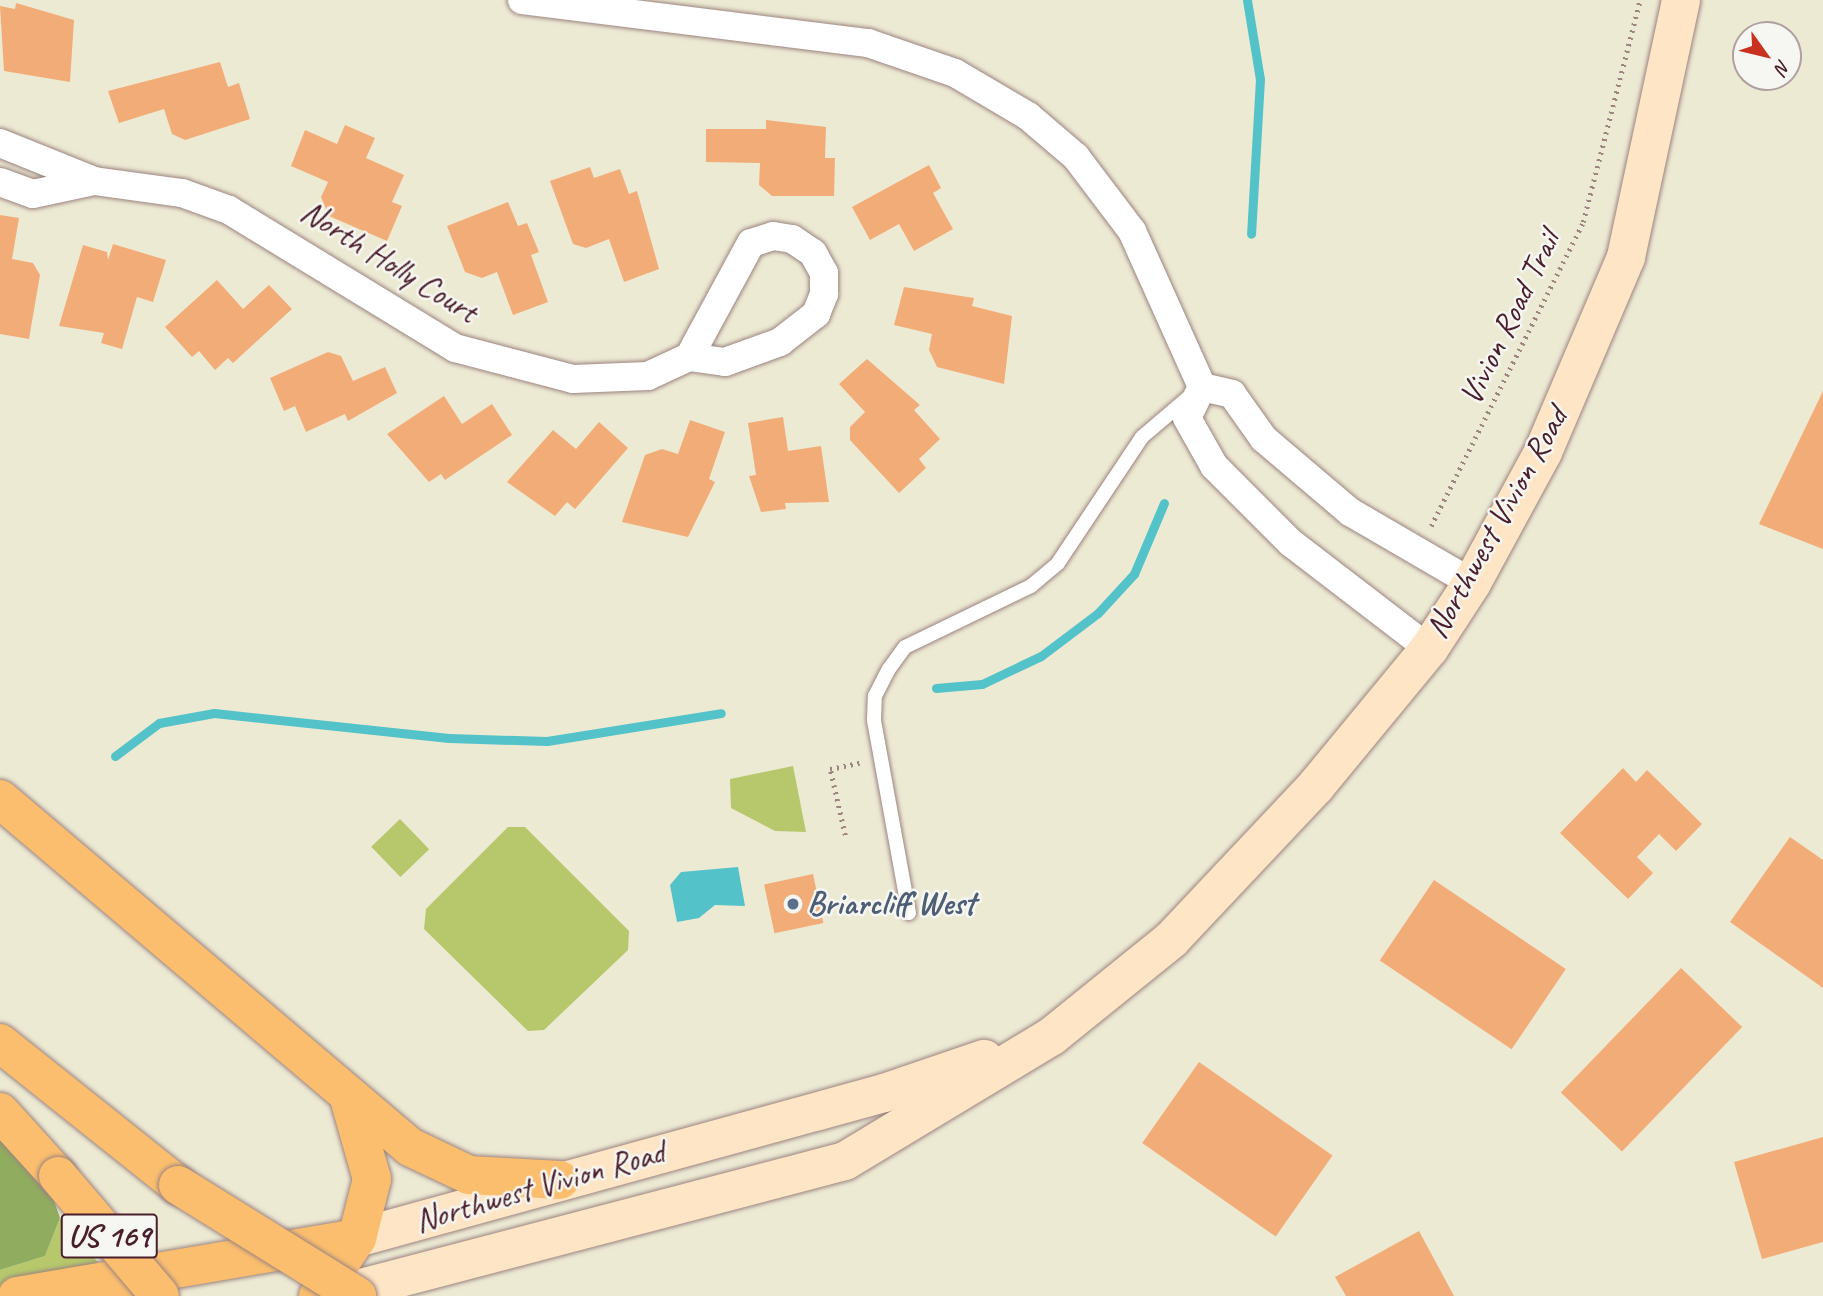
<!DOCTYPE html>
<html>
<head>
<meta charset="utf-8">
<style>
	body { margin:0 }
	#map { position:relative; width:1823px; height:1296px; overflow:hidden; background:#edead4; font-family:Caveat,sans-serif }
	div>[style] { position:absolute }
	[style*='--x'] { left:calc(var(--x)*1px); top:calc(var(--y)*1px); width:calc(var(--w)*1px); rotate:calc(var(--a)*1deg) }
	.green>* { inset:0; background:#b6c86b; transform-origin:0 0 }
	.forest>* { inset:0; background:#90ac5f }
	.water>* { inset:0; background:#54c2c9 }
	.stream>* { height:9px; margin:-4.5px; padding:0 4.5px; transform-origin:4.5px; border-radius:4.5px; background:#54c2c9 }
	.building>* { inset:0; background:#f2ac78; transform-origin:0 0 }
	.path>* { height:4.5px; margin-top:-2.25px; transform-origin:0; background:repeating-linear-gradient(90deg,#9c8480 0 2px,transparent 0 7px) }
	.roads { filter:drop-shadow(0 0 2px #9c8480) drop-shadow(0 0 2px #9c8480) }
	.lane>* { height:14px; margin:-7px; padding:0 7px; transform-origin:7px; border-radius:7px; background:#fff }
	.street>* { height:28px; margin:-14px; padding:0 14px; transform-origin:14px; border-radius:14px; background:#fff }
	.secondary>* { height:38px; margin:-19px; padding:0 19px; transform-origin:19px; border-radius:19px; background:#fde5c5 }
	.primary>* { height:38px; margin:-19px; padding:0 19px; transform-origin:19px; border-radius:19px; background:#fbbe6e }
	.highway>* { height:38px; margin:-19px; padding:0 19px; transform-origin:19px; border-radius:19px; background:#fbbe6e }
	.bridges { filter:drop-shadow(0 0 2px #9c8480) drop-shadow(0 0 2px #9c8480) }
	.highway-bridge>* { height:38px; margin:-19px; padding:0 19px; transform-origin:19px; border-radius:19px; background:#fbbe6e }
	.dots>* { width:19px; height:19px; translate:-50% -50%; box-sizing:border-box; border:4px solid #f6f6f2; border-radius:50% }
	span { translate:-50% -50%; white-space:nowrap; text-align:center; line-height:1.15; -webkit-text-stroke:5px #f6f6f2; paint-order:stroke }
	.shield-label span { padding:2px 5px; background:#f6f6f2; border:2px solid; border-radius:5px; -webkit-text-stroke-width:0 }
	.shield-label { font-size:32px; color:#4a1f2b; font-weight:700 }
	.street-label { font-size:33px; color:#4a1f2b }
	.service-label { font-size:33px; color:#4e5e75; font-weight:700 }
	.left { translate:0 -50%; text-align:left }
	.north { position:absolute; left:1732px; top:21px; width:70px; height:70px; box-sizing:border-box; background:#f6f6f2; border:2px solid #b1a0a2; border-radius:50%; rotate:124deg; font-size:19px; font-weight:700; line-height:28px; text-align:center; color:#4a1f2b }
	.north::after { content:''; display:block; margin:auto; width:24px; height:32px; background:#c8321e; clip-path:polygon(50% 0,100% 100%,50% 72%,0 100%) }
</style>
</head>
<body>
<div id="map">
	<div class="green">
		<i style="clip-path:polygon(793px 766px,806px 832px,775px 831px,731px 808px,730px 779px)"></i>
		<i style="left:400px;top:819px;width:42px;height:40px;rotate:46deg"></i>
		<i style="clip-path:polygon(508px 827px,525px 827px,629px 931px,628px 950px,544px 1030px,528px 1031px,424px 929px,426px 909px)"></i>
		<i style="clip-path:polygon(60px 1218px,107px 1273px,0 1289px,0 1270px,45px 1256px)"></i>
	</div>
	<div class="forest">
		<i style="clip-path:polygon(0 1130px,47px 1180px,60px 1218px,45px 1256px,0 1270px)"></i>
	</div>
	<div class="water">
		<i style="clip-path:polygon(738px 867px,745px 906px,715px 905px,699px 918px,677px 922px,670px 885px,681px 872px)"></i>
	</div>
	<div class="stream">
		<i style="--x:1247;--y:0;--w:80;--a:80.7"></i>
		<i style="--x:1260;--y:79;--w:155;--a:93.3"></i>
		<i style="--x:936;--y:688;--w:46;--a:-5"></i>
		<i style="--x:982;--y:684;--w:65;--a:-25.4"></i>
		<i style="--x:1041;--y:656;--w:71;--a:-37"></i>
		<i style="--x:1098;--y:613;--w:53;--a:-47.3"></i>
		<i style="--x:1134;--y:574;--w:77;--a:-67.1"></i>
		<i style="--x:115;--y:756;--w:55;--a:-36.9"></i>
		<i style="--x:159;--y:723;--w:56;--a:-10.3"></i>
		<i style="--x:214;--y:713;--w:236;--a:6.1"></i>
		<i style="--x:449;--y:738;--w:98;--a:1.8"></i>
		<i style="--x:547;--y:741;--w:176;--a:-9.1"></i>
	</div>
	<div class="building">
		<i style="clip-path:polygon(16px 3px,74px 20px,70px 82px,4px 71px,0 6px,15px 9px)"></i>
		<i style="clip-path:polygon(220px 62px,228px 87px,239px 83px,250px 119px,185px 140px,172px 134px,164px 109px,119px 123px,108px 91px)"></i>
		<i style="clip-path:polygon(766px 120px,826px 127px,825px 158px,835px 158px,834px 196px,772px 196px,759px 185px,760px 163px,706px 162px,706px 129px,766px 129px)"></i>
		<i style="clip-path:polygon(345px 125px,375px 138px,366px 158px,404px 175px,392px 202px,402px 206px,387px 241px,329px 216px,321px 197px,328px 182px,291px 166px,305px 130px,337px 144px)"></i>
		<i style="clip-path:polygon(929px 165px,941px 188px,933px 193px,953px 229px,914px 251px,899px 224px,870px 240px,852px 207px)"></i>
		<i style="clip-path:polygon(590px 167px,594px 178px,620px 169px,629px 194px,637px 191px,659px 269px,624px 282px,609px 239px,586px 248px,573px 244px,550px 181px)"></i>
		<i style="clip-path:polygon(508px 202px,518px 226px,527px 223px,539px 252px,531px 255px,548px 302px,513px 315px,497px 272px,482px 278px,465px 272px,447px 226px)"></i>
		<i style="clip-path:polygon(0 215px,19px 218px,12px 259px,33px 263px,40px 275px,29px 339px,0 334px)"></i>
		<i style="clip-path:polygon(113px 244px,166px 260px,153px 302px,137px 297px,122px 349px,101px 343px,104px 333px,59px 326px,83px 245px,107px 252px,108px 260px)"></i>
		<i style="clip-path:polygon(217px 280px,243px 309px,269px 285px,292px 309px,233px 363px,228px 358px,215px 370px,199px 351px,192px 357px,165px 327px)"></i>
		<i style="clip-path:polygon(904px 287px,974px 298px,972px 306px,1012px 316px,1004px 384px,937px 367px,929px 350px,932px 334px,894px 325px)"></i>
		<i style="clip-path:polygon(328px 352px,341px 356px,353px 381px,385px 367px,397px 393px,348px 421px,345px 414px,306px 432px,295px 406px,284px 411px,270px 378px)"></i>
		<i style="clip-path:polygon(867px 359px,920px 405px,914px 410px,940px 439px,919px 459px,926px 468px,899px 493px,850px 440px,850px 427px,865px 412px,839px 384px)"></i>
		<i style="clip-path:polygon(1823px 391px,1823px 549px,1759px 524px)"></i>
		<i style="clip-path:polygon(444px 396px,462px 424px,492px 404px,512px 435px,445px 480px,441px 474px,429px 482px,387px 434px)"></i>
		<i style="clip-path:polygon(783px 417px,788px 451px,821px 446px,829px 502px,785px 503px,786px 509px,761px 512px,749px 476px,756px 475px,748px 423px)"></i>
		<i style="clip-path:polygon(690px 420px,725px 432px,709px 479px,715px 482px,688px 537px,622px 522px,645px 455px,662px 449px,678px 454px)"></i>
		<i style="clip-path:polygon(599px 422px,628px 448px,575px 509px,567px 502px,555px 516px,507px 482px,553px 430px,576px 449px)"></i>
		<i style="clip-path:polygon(1623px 768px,1636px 782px,1647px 770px,1702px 824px,1676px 851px,1659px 834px,1637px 857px,1653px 873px,1628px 899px,1560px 833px)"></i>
		<i style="clip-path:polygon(1790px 837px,1823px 860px,1823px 988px,1730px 922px)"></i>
		<i style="left:813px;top:874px;width:50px;height:50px;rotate:78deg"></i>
		<i style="left:1434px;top:880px;width:159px;height:97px;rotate:34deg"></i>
		<i style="left:1681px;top:968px;width:85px;height:173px;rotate:44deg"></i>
		<i style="left:1199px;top:1062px;width:163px;height:99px;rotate:35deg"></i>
		<i style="clip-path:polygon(1823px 1137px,1823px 1242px,1762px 1259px,1734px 1162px)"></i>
		<i style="clip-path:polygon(1419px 1231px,1454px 1296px,1346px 1296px,1335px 1277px)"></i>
	</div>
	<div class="path">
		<i style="--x:1431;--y:526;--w:340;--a:-63.4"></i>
		<i style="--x:1583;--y:222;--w:229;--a:-75.6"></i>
		<i style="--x:845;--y:835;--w:68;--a:-102.8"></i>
		<i style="--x:830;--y:769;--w:33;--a:-12"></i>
	</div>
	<div class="roads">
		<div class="lane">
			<i style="--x:909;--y:913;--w:196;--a:-100.3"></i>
			<i style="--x:874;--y:720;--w:24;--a:-88"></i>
			<i style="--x:875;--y:696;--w:30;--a:-63"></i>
			<i style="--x:889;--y:669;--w:27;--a:-54"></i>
			<i style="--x:905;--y:647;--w:140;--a:-25.8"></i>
			<i style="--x:1031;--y:586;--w:35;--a:-40"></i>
			<i style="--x:1058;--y:563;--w:151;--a:-56.3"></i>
			<i style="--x:1142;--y:437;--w:62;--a:-40.4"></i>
		</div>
		<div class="street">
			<i style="--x:522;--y:0;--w:349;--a:7.1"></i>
			<i style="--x:868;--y:43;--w:92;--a:19"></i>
			<i style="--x:955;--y:73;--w:85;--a:30.5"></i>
			<i style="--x:1028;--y:116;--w:63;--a:40.5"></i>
			<i style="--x:1076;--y:157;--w:93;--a:52.9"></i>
			<i style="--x:1132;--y:231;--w:171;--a:65.8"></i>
			<i style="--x:1202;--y:387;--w:34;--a:116"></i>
			<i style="--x:1187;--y:418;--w:55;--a:60.6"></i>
			<i style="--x:1214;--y:466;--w:109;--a:45"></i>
			<i style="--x:1291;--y:543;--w:174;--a:37.5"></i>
			<i style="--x:0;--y:143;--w:101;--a:22"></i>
			<i style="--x:94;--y:181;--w:89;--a:7.8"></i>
			<i style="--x:182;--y:193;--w:50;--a:19.9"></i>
			<i style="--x:229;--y:210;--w:265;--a:31.4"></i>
			<i style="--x:455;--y:348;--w:122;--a:14.7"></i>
			<i style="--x:573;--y:379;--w:75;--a:-2.3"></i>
			<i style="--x:648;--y:376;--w:45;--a:-24.9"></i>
			<i style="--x:689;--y:357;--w:36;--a:8"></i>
			<i style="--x:725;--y:362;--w:59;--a:-20"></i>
			<i style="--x:780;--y:342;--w:46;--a:-37.9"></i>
			<i style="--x:816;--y:314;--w:22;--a:-68"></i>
			<i style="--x:824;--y:294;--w:21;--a:-90"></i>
			<i style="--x:824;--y:273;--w:23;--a:-119"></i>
			<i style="--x:813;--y:253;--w:25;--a:-146"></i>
			<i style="--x:792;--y:239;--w:19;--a:-171"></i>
			<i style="--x:773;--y:236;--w:23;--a:162"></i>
			<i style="--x:751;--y:243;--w:130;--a:118.5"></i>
			<i style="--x:0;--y:182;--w:35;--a:20"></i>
			<i style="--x:33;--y:194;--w:62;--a:-12"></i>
			<i style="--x:1202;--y:387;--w:31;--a:13"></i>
			<i style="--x:1232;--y:394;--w:55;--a:54.6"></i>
			<i style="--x:1264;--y:439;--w:113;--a:40.3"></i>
			<i style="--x:1350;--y:512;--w:141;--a:30.2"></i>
		</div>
		<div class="secondary">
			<i style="--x:357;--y:1238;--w:547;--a:-15.38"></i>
			<i style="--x:884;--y:1093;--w:106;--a:-18.8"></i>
			<i style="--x:331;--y:1296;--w:531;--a:-14.72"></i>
			<i style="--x:845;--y:1161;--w:242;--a:-31.1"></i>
			<i style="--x:1052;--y:1036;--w:154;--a:-38.9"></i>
			<i style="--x:1172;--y:939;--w:210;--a:-46.7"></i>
			<i style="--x:1316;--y:786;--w:178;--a:-50.5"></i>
			<i style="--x:1429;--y:649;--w:79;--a:-56.9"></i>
			<i style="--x:1472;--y:583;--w:149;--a:-61.5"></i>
			<i style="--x:1543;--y:452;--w:212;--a:-66.9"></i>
			<i style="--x:1626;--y:257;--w:263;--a:-77.9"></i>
		</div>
		<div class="primary">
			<i style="--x:17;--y:1296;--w:345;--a:-9.7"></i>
		</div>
		<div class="highway">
			<i style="--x:0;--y:799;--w:538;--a:40.32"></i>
			<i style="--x:410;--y:1147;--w:65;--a:25.4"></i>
			<i style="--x:469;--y:1175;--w:91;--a:3.1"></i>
			<i style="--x:0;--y:1043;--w:228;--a:38.6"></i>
			<i style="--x:0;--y:1112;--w:86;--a:47.8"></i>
			<i style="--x:318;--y:1296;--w:70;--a:-56.1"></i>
			<i style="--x:357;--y:1238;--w:61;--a:-75.7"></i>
			<i style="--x:372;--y:1179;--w:80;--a:-105.9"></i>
		</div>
	</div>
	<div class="bridges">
		<div class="highway-bridge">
			<i style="--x:58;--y:1176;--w:157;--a:49.6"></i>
			<i style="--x:178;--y:1185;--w:211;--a:31.8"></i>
		</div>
	</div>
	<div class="dots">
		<i style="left:793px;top:904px;background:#5c6f8a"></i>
	</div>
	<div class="shield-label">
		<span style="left:109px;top:1236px">US 169</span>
	</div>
	<div class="street-label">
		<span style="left:389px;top:262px;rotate:32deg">North Holly Court</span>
		<span style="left:1510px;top:318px;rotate:-64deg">Vivion Road Trail</span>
		<span style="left:1497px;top:523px;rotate:-61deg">Northwest Vivion Road</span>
		<span style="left:540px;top:1187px;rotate:-16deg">Northwest Vivion Road</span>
	</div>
	<div class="service-label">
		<span class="left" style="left:807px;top:904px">Briarcliff West</span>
	</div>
	<div class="north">N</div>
</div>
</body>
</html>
